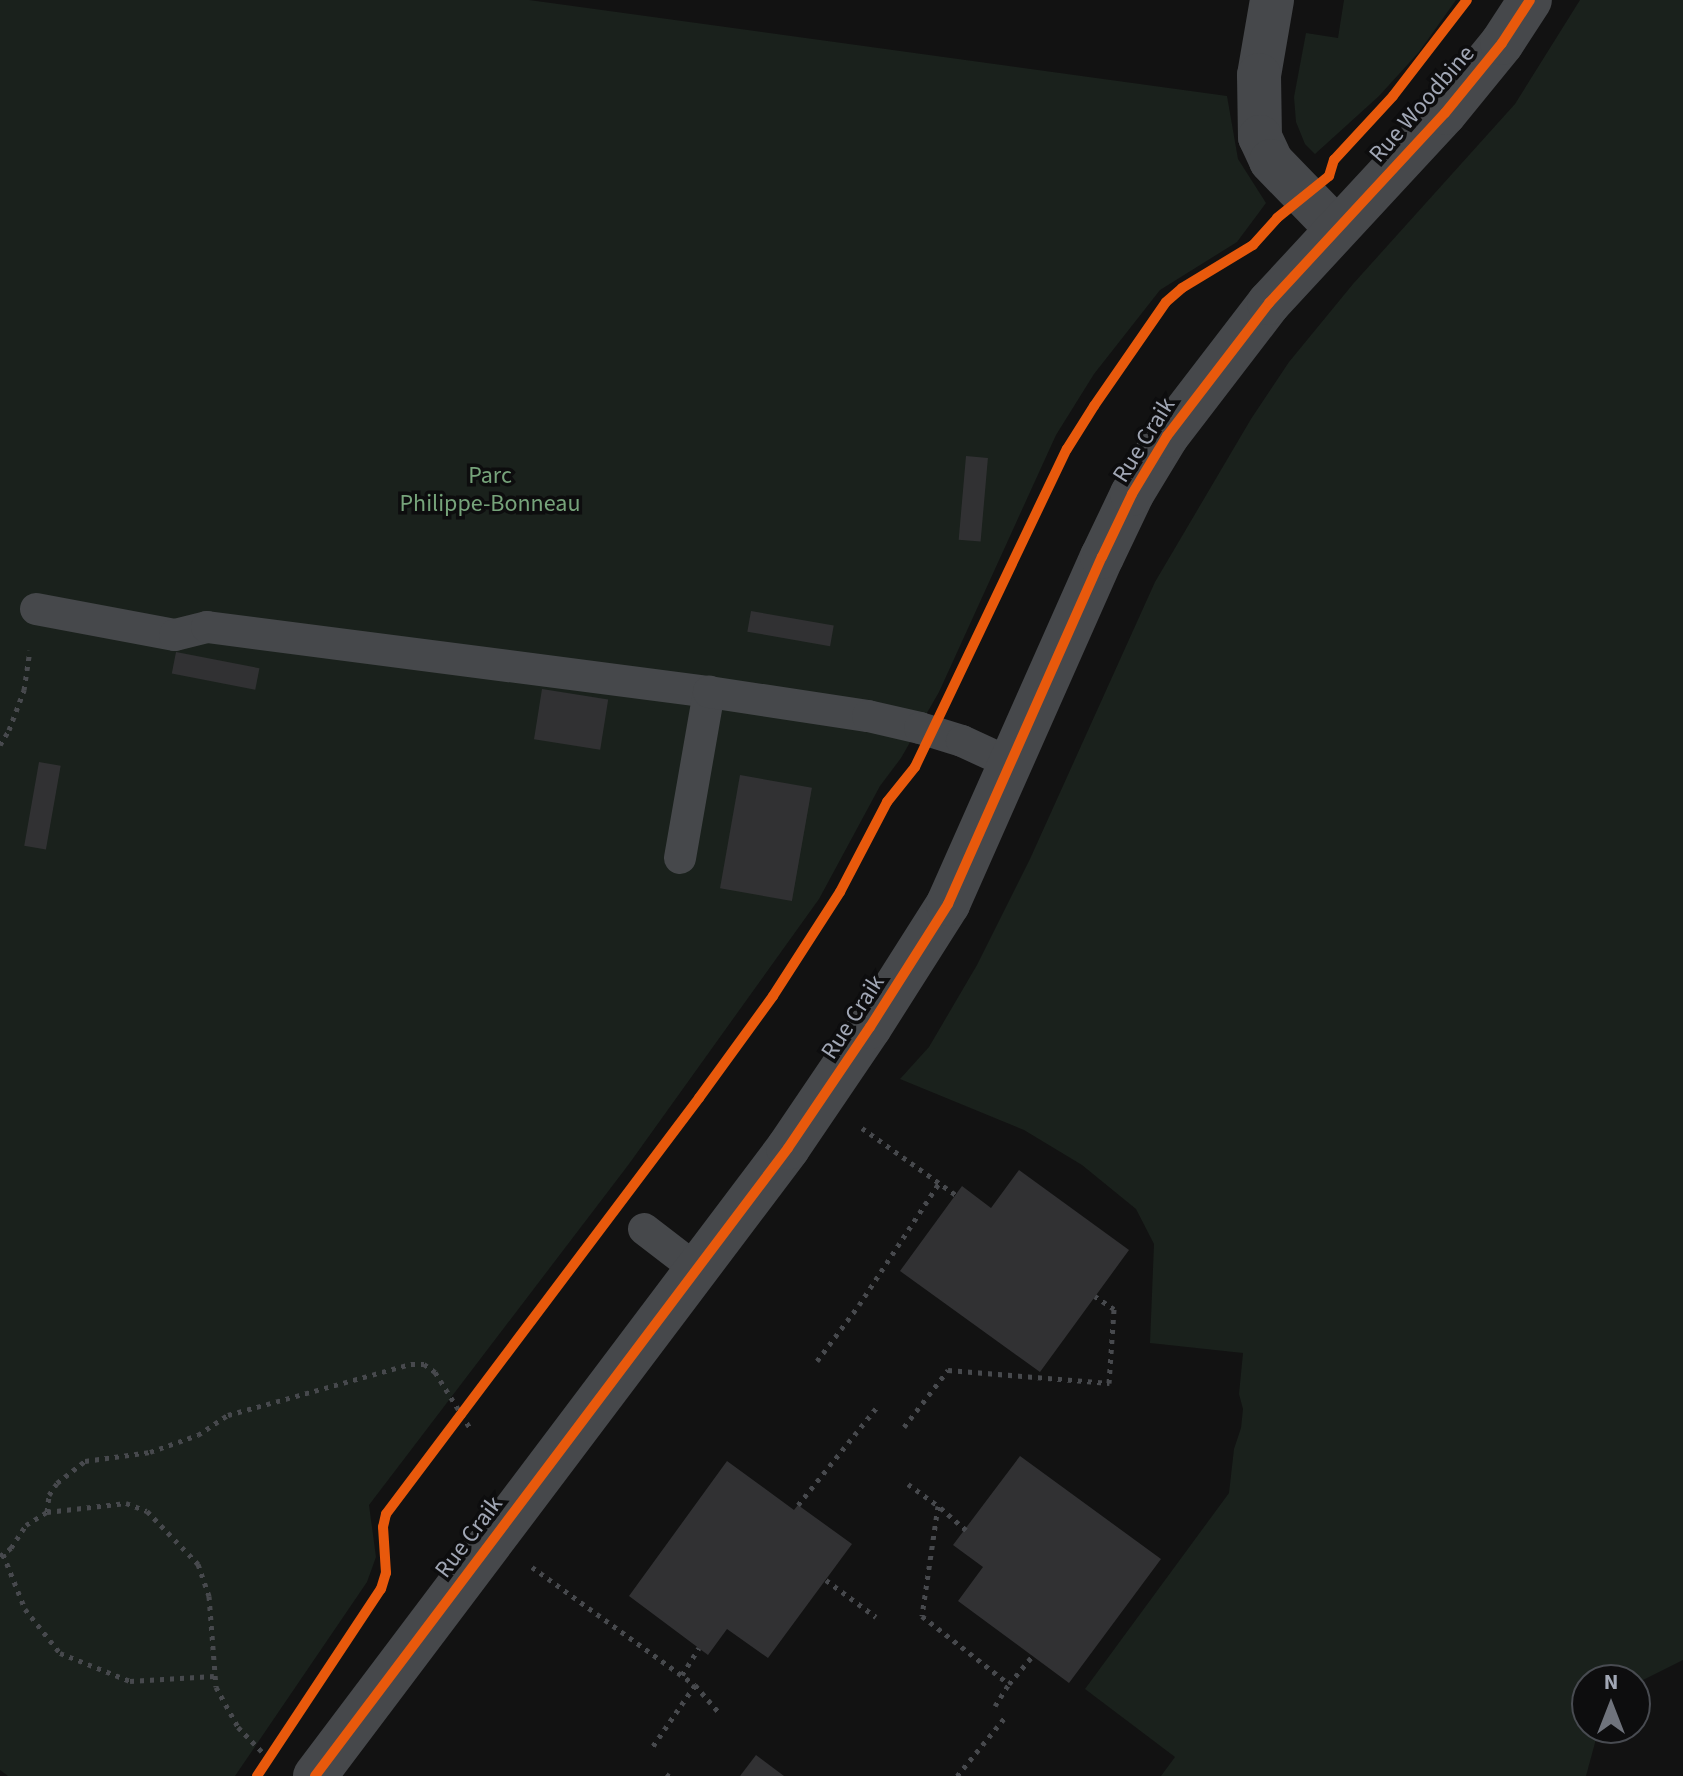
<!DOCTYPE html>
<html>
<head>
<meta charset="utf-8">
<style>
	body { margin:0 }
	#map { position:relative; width:1683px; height:1776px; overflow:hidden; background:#121212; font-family:"Source Sans 3",sans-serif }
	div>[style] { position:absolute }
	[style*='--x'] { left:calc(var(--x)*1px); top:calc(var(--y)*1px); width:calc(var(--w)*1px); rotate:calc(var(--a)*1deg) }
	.green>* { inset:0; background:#1a211c }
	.building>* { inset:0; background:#313133; transform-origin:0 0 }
	.path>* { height:5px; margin-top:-2.5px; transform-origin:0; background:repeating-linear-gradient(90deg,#47494d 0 4px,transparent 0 10px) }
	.service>* { height:32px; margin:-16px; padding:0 16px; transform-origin:16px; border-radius:16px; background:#46484b }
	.minor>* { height:44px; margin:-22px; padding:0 22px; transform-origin:22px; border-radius:22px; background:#46484b }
	.tertiary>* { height:44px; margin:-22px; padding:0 22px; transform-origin:22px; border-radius:22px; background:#46484b }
	.cycleway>* { height:10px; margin:-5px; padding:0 5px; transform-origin:5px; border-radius:5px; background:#e8590c }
	span { translate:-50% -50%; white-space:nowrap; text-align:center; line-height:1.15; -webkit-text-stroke:7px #0d0d0e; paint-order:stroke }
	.street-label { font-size:24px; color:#a1a7b5 }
	.park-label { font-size:24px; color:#76a37a }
	.north { position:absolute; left:1571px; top:1664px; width:80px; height:80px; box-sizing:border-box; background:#0d0d0e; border:2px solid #484b51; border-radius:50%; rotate:0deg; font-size:22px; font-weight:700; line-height:32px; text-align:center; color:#a1a7b5 }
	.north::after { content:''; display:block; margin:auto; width:28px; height:36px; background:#6f737c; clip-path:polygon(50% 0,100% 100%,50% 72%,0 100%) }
</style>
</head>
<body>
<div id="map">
	<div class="green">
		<i style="clip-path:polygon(0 0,529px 0,1227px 96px,1238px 159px,1266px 203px,1237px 242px,1160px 290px,1094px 374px,1056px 435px,939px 692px,901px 758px,880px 786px,819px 899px,629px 1164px,369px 1505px,376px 1557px,367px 1582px,235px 1776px,8px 1776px,0 1770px)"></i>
		<i style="clip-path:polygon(1344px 0,1456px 0,1419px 52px,1379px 96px,1315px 154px,1305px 144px,1296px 122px,1294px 97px,1306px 33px,1338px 38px)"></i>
		<i style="clip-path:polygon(1580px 0,1683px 0,1683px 1660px,1635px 1684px,1635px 1680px,1587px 1680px,1587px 1728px,1599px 1728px,1586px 1776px,1161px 1776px,1175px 1757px,1085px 1689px,1229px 1493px,1234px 1449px,1241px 1428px,1243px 1409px,1239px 1394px,1243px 1353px,1150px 1343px,1154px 1244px,1136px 1209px,1082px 1165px,1024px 1130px,900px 1079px,929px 1047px,977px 965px,1030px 859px,1155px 582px,1251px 419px,1289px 362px,1353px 284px,1515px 104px)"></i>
	</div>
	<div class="building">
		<i style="left:966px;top:456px;width:22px;height:84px;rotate:5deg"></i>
		<i style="left:751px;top:611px;width:84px;height:21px;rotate:10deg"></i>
		<i style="left:176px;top:652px;width:85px;height:22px;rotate:11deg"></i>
		<i style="left:542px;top:689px;width:67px;height:51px;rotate:9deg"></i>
		<i style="left:39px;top:762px;width:22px;height:85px;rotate:10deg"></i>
		<i style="left:740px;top:775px;width:73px;height:115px;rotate:10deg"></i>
		<i style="clip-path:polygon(1019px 1170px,1129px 1250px,1040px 1372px,900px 1271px,962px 1186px,991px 1208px)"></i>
		<i style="clip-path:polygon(1020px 1456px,1161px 1559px,1069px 1683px,958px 1601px,983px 1567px,953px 1545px)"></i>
		<i style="clip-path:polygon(727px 1461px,794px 1510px,798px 1505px,852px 1544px,768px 1658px,727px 1629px,708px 1655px,629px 1596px)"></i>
		<i style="clip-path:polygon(756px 1755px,784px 1776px,740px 1776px)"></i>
	</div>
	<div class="path">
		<i style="--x:0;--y:745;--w:17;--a:-59"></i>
		<i style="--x:9;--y:730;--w:43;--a:-69.4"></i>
		<i style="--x:24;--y:690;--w:40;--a:-81.5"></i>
		<i style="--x:862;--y:1128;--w:115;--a:35.5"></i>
		<i style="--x:817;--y:1361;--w:70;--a:-53.1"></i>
		<i style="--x:859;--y:1305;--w:146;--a:-56.7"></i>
		<i style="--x:904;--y:1427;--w:72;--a:-52.3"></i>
		<i style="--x:948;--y:1370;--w:162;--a:4.6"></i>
		<i style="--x:1109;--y:1383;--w:74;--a:-86.1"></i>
		<i style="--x:1114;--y:1309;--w:23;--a:-146"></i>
		<i style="--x:908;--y:1484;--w:37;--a:36"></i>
		<i style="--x:798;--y:1505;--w:126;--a:-51.1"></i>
		<i style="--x:47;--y:1512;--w:17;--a:-83"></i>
		<i style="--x:49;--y:1495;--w:14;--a:-56"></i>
		<i style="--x:57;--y:1483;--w:36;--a:-38"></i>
		<i style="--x:85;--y:1461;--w:66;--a:-7.9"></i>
		<i style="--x:150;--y:1452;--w:51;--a:-19.5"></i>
		<i style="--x:198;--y:1435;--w:36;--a:-34"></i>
		<i style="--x:228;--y:1415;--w:190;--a:-15.6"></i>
		<i style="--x:411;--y:1364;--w:13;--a:0"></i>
		<i style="--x:424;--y:1364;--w:14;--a:36"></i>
		<i style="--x:435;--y:1372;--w:66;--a:58"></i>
		<i style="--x:966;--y:1530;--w:37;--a:-139"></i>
		<i style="--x:938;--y:1506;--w:111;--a:98.3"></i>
		<i style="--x:922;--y:1616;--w:110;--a:38"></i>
		<i style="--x:1009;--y:1684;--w:38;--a:-50"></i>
		<i style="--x:3;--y:1554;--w:59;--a:68.2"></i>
		<i style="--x:25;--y:1609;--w:56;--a:51.5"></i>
		<i style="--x:60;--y:1653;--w:75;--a:21.8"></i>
		<i style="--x:130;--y:1681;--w:84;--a:-3.4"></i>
		<i style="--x:0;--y:1556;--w:14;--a:-36"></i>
		<i style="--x:11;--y:1548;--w:27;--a:-57"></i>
		<i style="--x:26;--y:1525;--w:25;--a:-32"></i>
		<i style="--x:47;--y:1512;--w:80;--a:-6.5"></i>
		<i style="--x:126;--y:1503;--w:22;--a:21"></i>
		<i style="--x:147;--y:1511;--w:74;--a:46.1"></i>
		<i style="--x:198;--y:1564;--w:34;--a:71"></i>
		<i style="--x:209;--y:1596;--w:91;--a:85.6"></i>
		<i style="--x:216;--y:1687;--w:46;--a:61.2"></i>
		<i style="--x:238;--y:1727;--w:45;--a:45.9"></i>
		<i style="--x:532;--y:1567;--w:201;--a:35.9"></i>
		<i style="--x:695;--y:1685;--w:78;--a:124.5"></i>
		<i style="--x:826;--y:1580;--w:62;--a:36.5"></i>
		<i style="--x:682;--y:1675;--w:32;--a:-58"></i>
		<i style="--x:695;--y:1685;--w:37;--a:49"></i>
		<i style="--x:995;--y:1706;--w:26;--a:-58"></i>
		<i style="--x:666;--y:1774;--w:4;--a:34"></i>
		<i style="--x:957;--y:1776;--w:79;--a:-50.7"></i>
	</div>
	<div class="service">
		<i style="--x:36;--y:609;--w:141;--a:10.6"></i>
		<i style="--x:175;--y:635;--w:33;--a:-14"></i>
		<i style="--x:207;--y:627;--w:506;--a:7.38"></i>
		<i style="--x:680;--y:858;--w:169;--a:-80.1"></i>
		<i style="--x:709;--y:692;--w:161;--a:8.6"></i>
		<i style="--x:868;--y:716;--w:53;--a:13"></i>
		<i style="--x:920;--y:728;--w:44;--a:17.2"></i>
		<i style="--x:962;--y:741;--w:55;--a:24.7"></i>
		<i style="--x:644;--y:1229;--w:66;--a:37.6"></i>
	</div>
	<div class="minor">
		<i style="--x:1272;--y:0;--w:76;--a:99.8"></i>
		<i style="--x:1259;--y:75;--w:62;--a:89.1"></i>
		<i style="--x:1260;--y:137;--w:26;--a:65"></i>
		<i style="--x:1271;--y:161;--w:93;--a:45.9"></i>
	</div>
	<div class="tertiary">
		<i style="--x:315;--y:1776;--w:786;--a:-53.01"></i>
		<i style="--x:788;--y:1148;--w:146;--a:-55.9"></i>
		<i style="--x:870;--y:1027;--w:146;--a:-57.6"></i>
		<i style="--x:948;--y:904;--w:380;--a:-66.1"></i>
		<i style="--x:1102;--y:557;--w:70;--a:-64.5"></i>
		<i style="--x:1132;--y:494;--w:68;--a:-58.9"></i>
		<i style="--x:1167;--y:436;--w:168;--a:-52.5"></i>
		<i style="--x:1269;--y:303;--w:259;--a:-47.2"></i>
		<i style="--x:1445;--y:113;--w:90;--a:-50.8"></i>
		<i style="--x:1502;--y:43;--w:51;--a:-56.9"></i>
	</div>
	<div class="cycleway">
		<i style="--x:257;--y:1776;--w:224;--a:-56.5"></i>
		<i style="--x:381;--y:1589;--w:17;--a:-73"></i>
		<i style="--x:386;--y:1573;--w:46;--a:-93.7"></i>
		<i style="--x:383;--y:1527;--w:13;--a:-77"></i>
		<i style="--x:386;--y:1514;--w:521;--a:-53.04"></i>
		<i style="--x:699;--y:1098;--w:126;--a:-54"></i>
		<i style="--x:773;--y:996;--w:124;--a:-57.2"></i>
		<i style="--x:840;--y:892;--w:102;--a:-62.4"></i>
		<i style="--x:887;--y:802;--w:45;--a:-51.3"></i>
		<i style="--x:915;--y:767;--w:352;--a:-64.5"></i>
		<i style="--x:1067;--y:449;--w:51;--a:-57.9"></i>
		<i style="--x:1094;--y:406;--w:126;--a:-55.3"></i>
		<i style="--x:1166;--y:302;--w:21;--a:-41"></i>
		<i style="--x:1182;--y:288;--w:83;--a:-31.2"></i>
		<i style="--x:1253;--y:245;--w:36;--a:-48"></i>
		<i style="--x:1277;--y:218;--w:67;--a:-38.9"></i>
		<i style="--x:1329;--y:176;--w:17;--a:-73"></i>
		<i style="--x:1334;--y:160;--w:87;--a:-47.3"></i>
		<i style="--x:1393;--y:96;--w:121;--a:-52.4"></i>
		<i style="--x:315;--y:1776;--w:786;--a:-53.01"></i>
		<i style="--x:788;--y:1148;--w:146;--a:-55.9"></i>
		<i style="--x:870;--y:1027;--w:146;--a:-57.6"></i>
		<i style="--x:948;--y:904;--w:380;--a:-66.1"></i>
		<i style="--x:1102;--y:557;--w:70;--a:-64.5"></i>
		<i style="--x:1132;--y:494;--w:68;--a:-58.9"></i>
		<i style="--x:1167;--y:436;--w:168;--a:-52.5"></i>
		<i style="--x:1269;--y:303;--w:259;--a:-47.2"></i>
		<i style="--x:1445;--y:113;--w:90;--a:-50.8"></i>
		<i style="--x:1502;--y:43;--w:51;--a:-56.9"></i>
	</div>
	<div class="street-label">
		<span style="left:1422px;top:104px;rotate:-49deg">Rue Woodbine</span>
		<span style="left:1144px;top:440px;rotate:-58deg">Rue Craik</span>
		<span style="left:853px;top:1017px;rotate:-57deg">Rue Craik</span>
		<span style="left:469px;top:1537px;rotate:-53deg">Rue Craik</span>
	</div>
	<div class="park-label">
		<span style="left:490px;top:490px">Parc<br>Philippe-Bonneau</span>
	</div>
	<div class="north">N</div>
</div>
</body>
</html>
